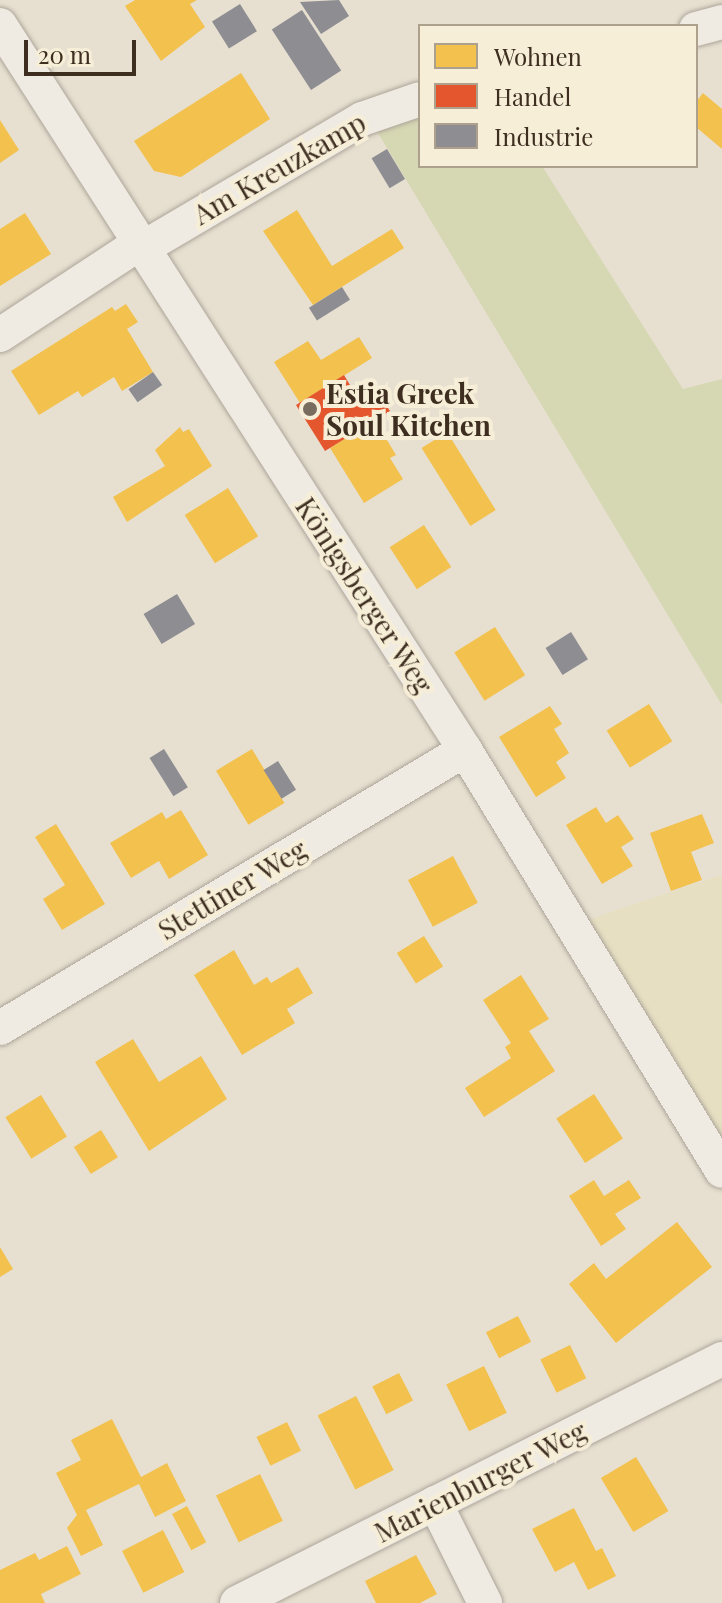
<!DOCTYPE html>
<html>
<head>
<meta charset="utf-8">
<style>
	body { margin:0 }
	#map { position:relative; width:722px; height:1603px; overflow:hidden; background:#e7e0d1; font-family:"Playfair Display",serif }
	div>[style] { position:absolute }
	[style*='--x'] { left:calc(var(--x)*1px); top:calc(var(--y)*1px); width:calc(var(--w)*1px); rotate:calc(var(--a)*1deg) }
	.farmland>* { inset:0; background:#e6dfc2 }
	.green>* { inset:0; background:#d6d7b3 }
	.homes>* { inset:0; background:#f2c14e; transform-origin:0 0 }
	.shops>* { inset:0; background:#e4572e }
	.industry>* { inset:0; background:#8d8d92; transform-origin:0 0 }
	.roads { filter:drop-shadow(0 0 2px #ada599) drop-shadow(0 0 2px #ada599) }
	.minor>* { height:34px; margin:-17px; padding:0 17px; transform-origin:17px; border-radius:17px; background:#efebe3 }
	.dots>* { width:22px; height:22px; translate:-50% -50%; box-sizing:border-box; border:4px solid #f7eed8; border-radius:50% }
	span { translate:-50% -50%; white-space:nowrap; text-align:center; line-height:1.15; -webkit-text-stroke:8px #f7eed8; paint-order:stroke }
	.street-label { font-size:28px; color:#3d2e20 }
	.poi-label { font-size:28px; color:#3d2e20; font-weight:700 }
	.left { translate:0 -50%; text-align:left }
	.legend { position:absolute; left:418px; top:24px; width:280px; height:144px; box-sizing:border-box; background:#f7eed8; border:2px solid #ada18e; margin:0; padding:10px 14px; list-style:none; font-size:24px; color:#3d2e20 }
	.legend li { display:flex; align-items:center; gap:16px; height:40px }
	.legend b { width:40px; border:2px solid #ada18e }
	.scale { position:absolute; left:24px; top:40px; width:112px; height:36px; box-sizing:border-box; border:4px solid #3d2e20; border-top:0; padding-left:10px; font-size:24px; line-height:28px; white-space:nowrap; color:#3d2e20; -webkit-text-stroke:6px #f7eed8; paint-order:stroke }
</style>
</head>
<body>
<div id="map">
	<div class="farmland">
		<i style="clip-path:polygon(722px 875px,722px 1137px,581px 922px)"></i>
	</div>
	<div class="green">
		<i style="clip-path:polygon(420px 118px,420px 166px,542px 166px,683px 389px,722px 379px,722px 705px,375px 128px)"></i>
	</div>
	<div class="homes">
		<i style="clip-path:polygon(135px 0,197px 0,190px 4px,205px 27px,161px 61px,125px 6px)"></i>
		<i style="clip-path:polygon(241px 73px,270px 119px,181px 177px,154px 171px,134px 141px)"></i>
		<i style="clip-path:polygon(703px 93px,722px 109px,722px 149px,696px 127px,696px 102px)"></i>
		<i style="clip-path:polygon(0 120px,19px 150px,0 163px)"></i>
		<i style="clip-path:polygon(297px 210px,332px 266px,392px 229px,404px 248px,313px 305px,263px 231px)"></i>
		<i style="clip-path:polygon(25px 213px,51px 254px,0 286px,0 229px)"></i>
		<i style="clip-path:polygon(126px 304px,138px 322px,127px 329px,153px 372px,122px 391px,114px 377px,82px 397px,78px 391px,39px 415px,11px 371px,112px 307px,115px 311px)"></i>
		<i style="clip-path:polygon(359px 337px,372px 358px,300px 403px,274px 362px,308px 341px,321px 360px)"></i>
		<i style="clip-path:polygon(375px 420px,396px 455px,390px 458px,403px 479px,364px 503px,330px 448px)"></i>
		<i style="clip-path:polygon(180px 427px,183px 432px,189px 429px,212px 466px,127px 522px,113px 497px,165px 466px,155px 450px)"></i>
		<i style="left:447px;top:432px;width:92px;height:30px;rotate:58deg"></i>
		<i style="left:228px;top:488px;width:57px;height:51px;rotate:58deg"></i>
		<i style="left:424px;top:525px;width:50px;height:41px;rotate:57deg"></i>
		<i style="left:495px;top:627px;width:57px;height:48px;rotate:58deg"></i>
		<i style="left:649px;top:704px;width:44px;height:50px;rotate:58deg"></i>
		<i style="clip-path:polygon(550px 706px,562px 724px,554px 729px,569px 753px,556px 762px,566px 778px,536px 797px,499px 737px)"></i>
		<i style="left:252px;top:749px;width:63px;height:42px;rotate:59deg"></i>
		<i style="clip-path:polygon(596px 807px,606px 823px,618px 815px,634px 839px,621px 847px,633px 866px,602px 884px,566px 825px)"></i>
		<i style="clip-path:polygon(181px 810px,208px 855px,169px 879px,159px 861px,131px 878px,110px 843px,162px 812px,166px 819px)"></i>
		<i style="clip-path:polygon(702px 814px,714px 843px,691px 852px,702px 880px,671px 891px,650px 833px)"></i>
		<i style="clip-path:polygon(56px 824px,105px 904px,62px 930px,43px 899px,65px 885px,35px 837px)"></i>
		<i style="left:453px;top:856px;width:53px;height:51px;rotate:62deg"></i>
		<i style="left:424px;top:936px;width:36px;height:32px;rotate:58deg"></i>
		<i style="clip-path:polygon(234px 950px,254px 985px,267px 977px,271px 983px,298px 967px,313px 993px,287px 1009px,295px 1023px,242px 1055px,194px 975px)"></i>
		<i style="clip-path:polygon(521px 975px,549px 1019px,529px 1031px,555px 1071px,484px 1117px,465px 1088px,511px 1058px,505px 1047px,511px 1043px,483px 1000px)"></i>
		<i style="clip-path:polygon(133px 1039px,159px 1082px,201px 1056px,227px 1099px,149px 1151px,95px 1062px)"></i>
		<i style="left:594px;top:1094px;width:53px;height:45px;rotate:57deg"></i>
		<i style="left:41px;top:1095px;width:49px;height:42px;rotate:58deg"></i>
		<i style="left:101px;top:1130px;width:32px;height:32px;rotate:58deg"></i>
		<i style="clip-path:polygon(594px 1180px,604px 1196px,629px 1180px,641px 1198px,615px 1214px,626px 1229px,601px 1246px,569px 1196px)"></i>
		<i style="clip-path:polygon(677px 1222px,712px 1267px,616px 1343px,569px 1284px,594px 1263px,606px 1279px)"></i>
		<i style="clip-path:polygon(0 1247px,13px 1269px,0 1277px)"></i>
		<i style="left:518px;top:1316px;width:29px;height:36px;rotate:63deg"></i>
		<i style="left:570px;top:1345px;width:37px;height:33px;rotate:64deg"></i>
		<i style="left:484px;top:1366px;width:52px;height:42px;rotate:64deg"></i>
		<i style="left:399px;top:1373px;width:31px;height:30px;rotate:63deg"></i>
		<i style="left:356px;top:1396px;width:83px;height:43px;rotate:63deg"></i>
		<i style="clip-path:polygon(112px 1419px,141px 1477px,167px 1463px,186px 1501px,155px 1517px,139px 1484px,86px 1510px,103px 1545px,81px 1556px,67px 1528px,77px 1515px,56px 1473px,81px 1460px,71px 1440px)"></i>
		<i style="left:287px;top:1422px;width:32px;height:34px;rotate:64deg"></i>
		<i style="left:636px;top:1457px;width:63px;height:41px;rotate:59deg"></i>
		<i style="left:260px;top:1474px;width:52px;height:49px;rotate:64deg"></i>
		<i style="left:187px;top:1506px;width:41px;height:17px;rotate:62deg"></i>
		<i style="clip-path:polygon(574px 1508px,596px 1551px,602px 1548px,616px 1576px,588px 1590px,574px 1562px,555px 1572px,532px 1529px)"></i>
		<i style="left:163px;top:1530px;width:47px;height:46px;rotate:63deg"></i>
		<i style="clip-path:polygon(67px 1546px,81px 1574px,41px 1594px,45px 1603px,0 1603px,0 1570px,35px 1553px,39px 1560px)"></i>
		<i style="clip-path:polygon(416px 1555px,437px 1594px,420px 1603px,376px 1603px,365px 1581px)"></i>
	</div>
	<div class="shops">
		<i style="clip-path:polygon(344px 375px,359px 400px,376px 390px,390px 411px,325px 451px,296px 405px)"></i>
	</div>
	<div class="industry">
		<i style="clip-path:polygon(339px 0,349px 16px,321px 34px,300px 2px)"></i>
		<i style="left:240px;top:4px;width:32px;height:33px;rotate:58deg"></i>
		<i style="left:302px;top:10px;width:72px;height:36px;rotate:57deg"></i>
		<i style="left:387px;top:149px;width:35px;height:18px;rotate:59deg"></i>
		<i style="left:342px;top:287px;width:15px;height:39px;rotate:58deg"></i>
		<i style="left:153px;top:372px;width:16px;height:30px;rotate:55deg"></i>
		<i style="left:177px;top:594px;width:35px;height:39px;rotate:59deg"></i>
		<i style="left:571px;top:632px;width:32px;height:30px;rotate:58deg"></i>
		<i style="left:164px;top:749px;width:45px;height:17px;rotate:58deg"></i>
		<i style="left:278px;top:761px;width:34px;height:17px;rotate:58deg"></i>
	</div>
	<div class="roads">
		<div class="minor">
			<i style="--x:0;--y:25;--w:861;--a:57.32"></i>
			<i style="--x:465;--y:750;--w:493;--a:58.6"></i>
			<i style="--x:696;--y:29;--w:27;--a:-15"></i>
			<i style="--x:143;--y:248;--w:254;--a:-30.5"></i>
			<i style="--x:362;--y:119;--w:61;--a:-19"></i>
			<i style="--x:0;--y:335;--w:168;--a:-33.3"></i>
			<i style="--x:0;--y:1028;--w:542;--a:-30.87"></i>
			<i style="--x:435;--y:1503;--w:112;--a:63.4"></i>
			<i style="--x:237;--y:1603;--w:543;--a:-26.71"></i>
		</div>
	</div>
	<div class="dots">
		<i style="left:310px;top:409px;background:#786c5e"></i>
	</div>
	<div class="street-label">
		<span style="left:279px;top:168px;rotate:-30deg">Am Kreuzkamp</span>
		<span style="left:365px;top:595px;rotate:57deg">Königsberger Weg</span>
		<span style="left:232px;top:889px;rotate:-31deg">Stettiner Weg</span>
		<span style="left:480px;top:1481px;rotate:-27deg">Marienburger Weg</span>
	</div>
	<div class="poi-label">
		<span class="left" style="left:326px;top:409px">Estia Greek<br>Soul Kitchen</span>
	</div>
	<ul class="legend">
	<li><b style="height:22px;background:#f2c14e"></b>Wohnen</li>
	<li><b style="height:22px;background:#e4572e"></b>Handel</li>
	<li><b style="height:22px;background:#8d8d92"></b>Industrie</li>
	</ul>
	<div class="scale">20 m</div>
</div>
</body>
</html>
